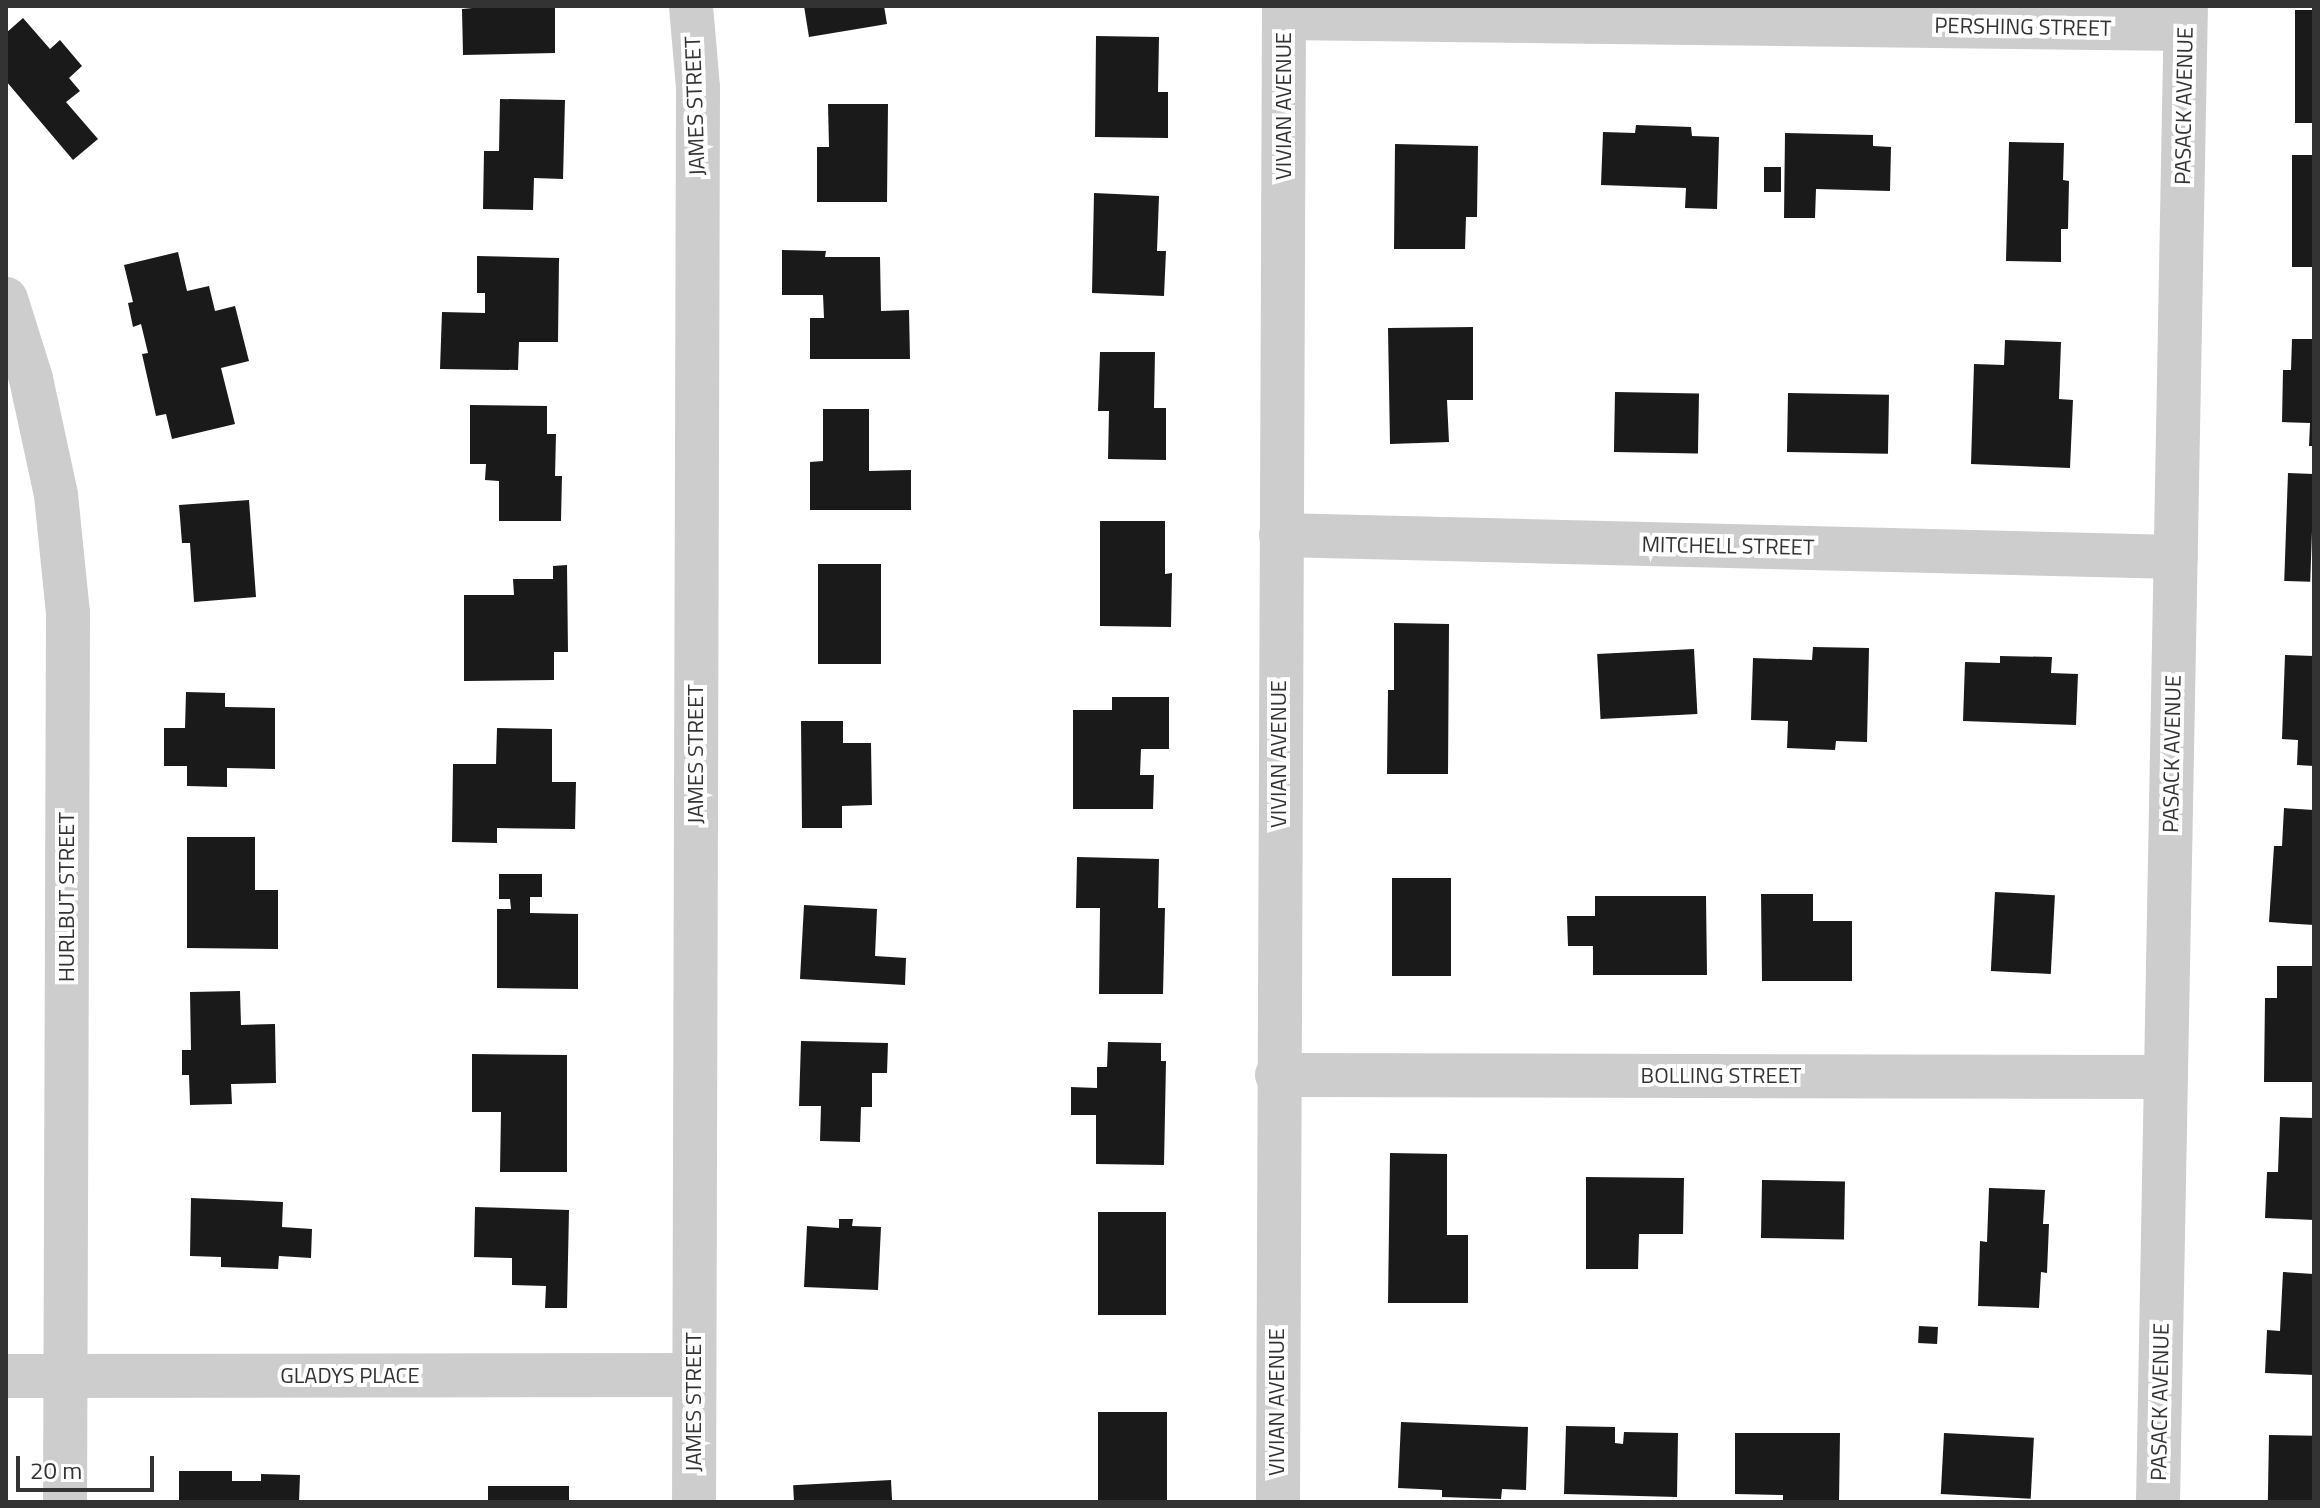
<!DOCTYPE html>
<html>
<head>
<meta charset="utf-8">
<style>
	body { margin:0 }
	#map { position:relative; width:2320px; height:1508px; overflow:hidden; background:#fff; font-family:"Titillium Web",sans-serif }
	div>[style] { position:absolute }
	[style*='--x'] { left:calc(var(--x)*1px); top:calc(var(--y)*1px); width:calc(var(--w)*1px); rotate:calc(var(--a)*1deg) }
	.building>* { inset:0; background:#1a1a1a; transform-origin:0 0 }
	.minor>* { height:44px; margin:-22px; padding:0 22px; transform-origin:22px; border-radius:22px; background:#cdcdcd }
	span { translate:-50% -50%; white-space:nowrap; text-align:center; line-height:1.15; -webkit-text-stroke:8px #fff; paint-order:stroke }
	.street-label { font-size:22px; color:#333 }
	.frame { position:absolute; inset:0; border:8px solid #333; pointer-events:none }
	.scale { position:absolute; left:16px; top:1456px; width:138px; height:36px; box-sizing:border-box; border:4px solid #333; border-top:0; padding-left:10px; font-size:24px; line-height:28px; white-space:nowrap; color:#333; -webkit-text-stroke:6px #fff; paint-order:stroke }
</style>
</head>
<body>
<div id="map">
	<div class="building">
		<i style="clip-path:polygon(493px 6px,555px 6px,555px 53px,463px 55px,462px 9px)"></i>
		<i style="clip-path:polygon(804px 6px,884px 6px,887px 24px,809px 37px)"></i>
		<i style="left:2295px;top:10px;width:19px;height:113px"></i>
		<i style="clip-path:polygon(23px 18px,50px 49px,60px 40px,82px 66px,69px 78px,80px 91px,66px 102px,98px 139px,73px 160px,6px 81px,6px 33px)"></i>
		<i style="clip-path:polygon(1096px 36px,1159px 37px,1158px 92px,1168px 92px,1168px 138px,1095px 137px)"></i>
		<i style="clip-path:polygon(500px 99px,565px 100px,563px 179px,534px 178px,533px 210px,483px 209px,484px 151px,499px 151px)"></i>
		<i style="clip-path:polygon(828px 104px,888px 104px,887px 202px,817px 202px,817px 147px,829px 147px)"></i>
		<i style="clip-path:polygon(1636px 125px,1691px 127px,1692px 136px,1719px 137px,1717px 209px,1685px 208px,1686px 188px,1601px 185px,1603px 132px,1635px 133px)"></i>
		<i style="clip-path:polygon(1785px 133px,1873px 135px,1873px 146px,1891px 147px,1890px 191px,1816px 189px,1815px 218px,1784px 218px)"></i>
		<i style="clip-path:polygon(2009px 142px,2064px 143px,2063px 180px,2069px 181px,2068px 229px,2061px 229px,2061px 262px,2006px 261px)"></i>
		<i style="clip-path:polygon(1395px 144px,1478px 146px,1477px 217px,1466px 217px,1465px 249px,1394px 249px)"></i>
		<i style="left:2292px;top:155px;width:22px;height:112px"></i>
		<i style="left:1764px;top:167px;width:17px;height:25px"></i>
		<i style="clip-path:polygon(1094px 193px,1159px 196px,1157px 251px,1166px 251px,1164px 296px,1092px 293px)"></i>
		<i style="clip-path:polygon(782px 250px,826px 251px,825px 257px,880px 257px,881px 311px,909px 310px,910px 359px,810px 359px,810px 318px,824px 318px,823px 295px,782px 295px)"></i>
		<i style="clip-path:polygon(178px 252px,187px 291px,209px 286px,215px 311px,235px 306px,249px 361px,221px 368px,235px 424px,172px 439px,166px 414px,156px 416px,142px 354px,148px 353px,141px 324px,133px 327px,128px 303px,133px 302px,124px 265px)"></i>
		<i style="clip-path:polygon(477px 256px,559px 258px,558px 342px,519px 342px,518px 370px,440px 369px,442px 312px,485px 313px,485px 293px,477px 293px)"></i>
		<i style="clip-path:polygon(1473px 327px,1473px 400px,1447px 400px,1449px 442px,1390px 444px,1388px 328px)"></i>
		<i style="clip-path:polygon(2292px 339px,2314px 339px,2314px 446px,2309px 446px,2310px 423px,2282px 422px,2283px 370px,2291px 370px)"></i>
		<i style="clip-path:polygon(2005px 340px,2061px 342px,2059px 399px,2073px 400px,2070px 468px,1971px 464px,1974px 364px,2004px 365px)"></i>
		<i style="clip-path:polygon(1100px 352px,1155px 352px,1154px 408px,1166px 408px,1166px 460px,1108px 459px,1109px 411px,1098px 411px)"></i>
		<i style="left:1615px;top:392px;width:84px;height:60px;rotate:1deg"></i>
		<i style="left:1788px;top:393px;width:101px;height:59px;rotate:1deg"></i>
		<i style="clip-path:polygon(470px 405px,547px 406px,547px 434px,556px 434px,555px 476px,562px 476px,561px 521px,499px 521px,499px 481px,485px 480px,486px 464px,470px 464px)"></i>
		<i style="clip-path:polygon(823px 409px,869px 409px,869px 471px,911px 470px,911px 510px,810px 510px,810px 462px,823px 461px)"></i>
		<i style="left:2288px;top:473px;width:26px;height:108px;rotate:2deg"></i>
		<i style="clip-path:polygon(249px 500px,256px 597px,194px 602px,190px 543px,182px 543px,179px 505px)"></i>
		<i style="clip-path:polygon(1100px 521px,1165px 521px,1165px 574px,1172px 573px,1171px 627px,1100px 626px)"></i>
		<i style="left:818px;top:564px;width:63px;height:100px"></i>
		<i style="clip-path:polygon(567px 565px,568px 652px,554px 652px,554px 680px,464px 681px,464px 595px,514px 595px,513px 579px,553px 579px,553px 566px)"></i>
		<i style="clip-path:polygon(1394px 623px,1449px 624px,1448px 774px,1387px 774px,1388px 690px,1394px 690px)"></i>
		<i style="clip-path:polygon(1813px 647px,1869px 648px,1867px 742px,1836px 741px,1835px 750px,1787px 748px,1788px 721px,1751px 720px,1753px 658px,1812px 660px)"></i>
		<i style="left:1694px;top:649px;width:65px;height:97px;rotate:87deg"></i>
		<i style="clip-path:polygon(2285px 655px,2314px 656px,2314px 766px,2297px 765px,2298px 740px,2282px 739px)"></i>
		<i style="clip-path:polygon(2000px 656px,2052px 657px,2051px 673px,2078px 674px,2076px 725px,1963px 721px,1965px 662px,2000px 663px)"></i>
		<i style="clip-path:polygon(186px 692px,225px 693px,225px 707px,275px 708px,275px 769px,227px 768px,227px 787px,187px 786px,187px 766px,164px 766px,164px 728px,185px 728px)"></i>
		<i style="clip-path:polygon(1112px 697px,1169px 697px,1169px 749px,1141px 749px,1140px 775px,1154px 775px,1153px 809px,1073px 809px,1073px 710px,1112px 710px)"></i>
		<i style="clip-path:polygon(801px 721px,843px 721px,843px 743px,871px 743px,872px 805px,842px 806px,842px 828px,802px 828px)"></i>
		<i style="clip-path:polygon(497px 728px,552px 729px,552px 782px,576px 782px,575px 829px,497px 828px,497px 843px,452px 842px,453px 764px,496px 764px)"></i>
		<i style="clip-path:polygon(2284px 808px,2314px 810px,2314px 925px,2269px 922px,2274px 846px,2282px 846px)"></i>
		<i style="clip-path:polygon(187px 837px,255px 837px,255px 890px,278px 890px,278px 949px,187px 948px)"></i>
		<i style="clip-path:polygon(1077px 857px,1159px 859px,1158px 908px,1165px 908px,1163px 994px,1099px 994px,1100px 908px,1076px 908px)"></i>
		<i style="clip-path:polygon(499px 874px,542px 874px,542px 897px,530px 897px,530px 913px,578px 914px,578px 989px,497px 988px,497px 909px,511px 909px,510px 899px,499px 899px)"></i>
		<i style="left:1392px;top:878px;width:59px;height:98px"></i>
		<i style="left:1995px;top:892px;width:60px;height:79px;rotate:3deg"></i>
		<i style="clip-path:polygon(1761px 894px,1813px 894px,1813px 921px,1852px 921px,1852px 981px,1762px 981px)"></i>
		<i style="clip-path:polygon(1595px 896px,1706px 896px,1707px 975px,1593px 975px,1593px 946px,1568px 946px,1567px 916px,1595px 916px)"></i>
		<i style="clip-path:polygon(804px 905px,877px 909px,875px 956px,906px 958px,905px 985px,800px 979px)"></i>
		<i style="clip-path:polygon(2277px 966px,2314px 966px,2314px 1082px,2264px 1082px,2265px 998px,2277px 998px)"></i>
		<i style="clip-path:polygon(240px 991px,241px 1025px,275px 1024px,276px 1083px,231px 1084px,232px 1104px,190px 1105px,189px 1075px,182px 1075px,182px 1050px,191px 1050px,190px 992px)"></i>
		<i style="clip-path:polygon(801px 1041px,888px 1043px,887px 1073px,872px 1073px,872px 1107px,861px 1107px,860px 1142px,820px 1141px,821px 1106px,799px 1106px)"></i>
		<i style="clip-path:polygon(1108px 1042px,1161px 1043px,1161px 1061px,1166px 1061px,1164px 1165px,1096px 1164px,1096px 1115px,1071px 1115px,1071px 1087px,1097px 1088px,1097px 1067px,1107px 1067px)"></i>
		<i style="clip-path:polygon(472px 1054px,567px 1055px,567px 1172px,500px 1172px,501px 1112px,472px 1112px)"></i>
		<i style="clip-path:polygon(2280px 1117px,2314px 1118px,2314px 1220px,2265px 1218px,2267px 1172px,2278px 1172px)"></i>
		<i style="clip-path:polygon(1390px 1153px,1447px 1154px,1447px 1235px,1468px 1235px,1468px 1303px,1388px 1303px)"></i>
		<i style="clip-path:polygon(1586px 1177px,1684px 1178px,1683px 1234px,1639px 1234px,1638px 1269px,1586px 1269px)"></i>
		<i style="left:1762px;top:1180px;width:83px;height:58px;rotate:1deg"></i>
		<i style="clip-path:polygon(1989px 1188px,2045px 1190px,2043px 1224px,2049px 1224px,2047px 1273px,2041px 1272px,2039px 1308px,1978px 1306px,1980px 1241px,1987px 1242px)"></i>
		<i style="clip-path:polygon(191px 1198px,283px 1202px,282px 1227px,312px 1229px,311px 1258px,279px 1256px,278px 1269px,221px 1267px,221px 1257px,190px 1256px)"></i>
		<i style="clip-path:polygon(475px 1207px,569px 1210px,567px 1308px,545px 1308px,546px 1286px,512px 1285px,512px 1258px,474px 1257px)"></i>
		<i style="left:1098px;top:1212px;width:68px;height:103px"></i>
		<i style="clip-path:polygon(839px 1219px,853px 1219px,852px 1226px,881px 1227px,878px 1290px,804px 1287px,807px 1226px,839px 1228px)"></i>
		<i style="clip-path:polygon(2283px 1272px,2314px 1274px,2314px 1375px,2265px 1373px,2267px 1330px,2280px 1331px)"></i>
		<i style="left:1919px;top:1326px;width:19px;height:17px;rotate:3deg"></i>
		<i style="left:1098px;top:1412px;width:69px;height:90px"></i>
		<i style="clip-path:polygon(1401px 1422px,1528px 1427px,1526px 1490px,1502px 1489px,1501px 1499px,1442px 1497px,1442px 1490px,1398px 1488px)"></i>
		<i style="clip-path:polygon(1566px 1426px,1615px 1427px,1615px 1443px,1623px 1444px,1624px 1432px,1678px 1433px,1677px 1497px,1564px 1494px)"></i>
		<i style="clip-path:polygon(1735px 1433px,1840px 1433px,1839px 1502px,1783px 1502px,1783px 1495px,1735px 1494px)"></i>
		<i style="left:1944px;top:1433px;width:90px;height:61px;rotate:3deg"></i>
		<i style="left:2269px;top:1435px;width:45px;height:67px;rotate:1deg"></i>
		<i style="clip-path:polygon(179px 1471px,232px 1471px,232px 1481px,261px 1481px,261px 1474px,300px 1475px,299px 1502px,179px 1502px)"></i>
		<i style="left:891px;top:1480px;width:22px;height:98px;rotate:87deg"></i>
		<i style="left:488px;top:1486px;width:81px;height:16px"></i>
	</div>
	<div class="minor">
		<i style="--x:691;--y:6;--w:82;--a:85.1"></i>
		<i style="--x:698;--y:88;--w:1414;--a:90.16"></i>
		<i style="--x:1284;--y:18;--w:901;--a:0.7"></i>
		<i style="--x:6;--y:299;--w:84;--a:72.6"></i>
		<i style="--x:31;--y:379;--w:119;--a:77.8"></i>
		<i style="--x:56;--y:495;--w:119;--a:84.2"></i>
		<i style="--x:68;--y:613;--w:889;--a:90.19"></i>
		<i style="--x:1281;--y:535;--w:895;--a:1.41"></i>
		<i style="--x:1277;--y:1075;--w:889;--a:0.13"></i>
		<i style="--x:6;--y:1376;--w:688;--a:-0.08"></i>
		<i style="--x:1278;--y:1502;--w:1496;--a:-89.77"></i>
		<i style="--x:2158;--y:1502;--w:1496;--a:-88.93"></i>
	</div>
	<div class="street-label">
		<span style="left:2023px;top:27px;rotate:1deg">PERSHING STREET</span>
		<span style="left:695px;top:106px;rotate:-92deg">JAMES STREET</span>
		<span style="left:1284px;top:106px;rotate:-90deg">VIVIAN AVENUE</span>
		<span style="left:2184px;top:106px;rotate:-89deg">PASACK AVENUE</span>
		<span style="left:1728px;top:546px;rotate:1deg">MITCHELL STREET</span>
		<span style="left:696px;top:754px;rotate:-90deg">JAMES STREET</span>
		<span style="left:1279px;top:754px;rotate:-90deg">VIVIAN AVENUE</span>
		<span style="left:2172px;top:754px;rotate:-89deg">PASACK AVENUE</span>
		<span style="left:67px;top:897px;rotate:-90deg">HURLBUT STREET</span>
		<span style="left:1721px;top:1076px">BOLLING STREET</span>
		<span style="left:350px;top:1376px">GLADYS PLACE</span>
		<span style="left:694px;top:1402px;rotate:-90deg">JAMES STREET</span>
		<span style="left:1277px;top:1402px;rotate:-90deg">VIVIAN AVENUE</span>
		<span style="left:2160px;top:1402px;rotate:-89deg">PASACK AVENUE</span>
	</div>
	<div class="frame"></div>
	<div class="scale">20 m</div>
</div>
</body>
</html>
